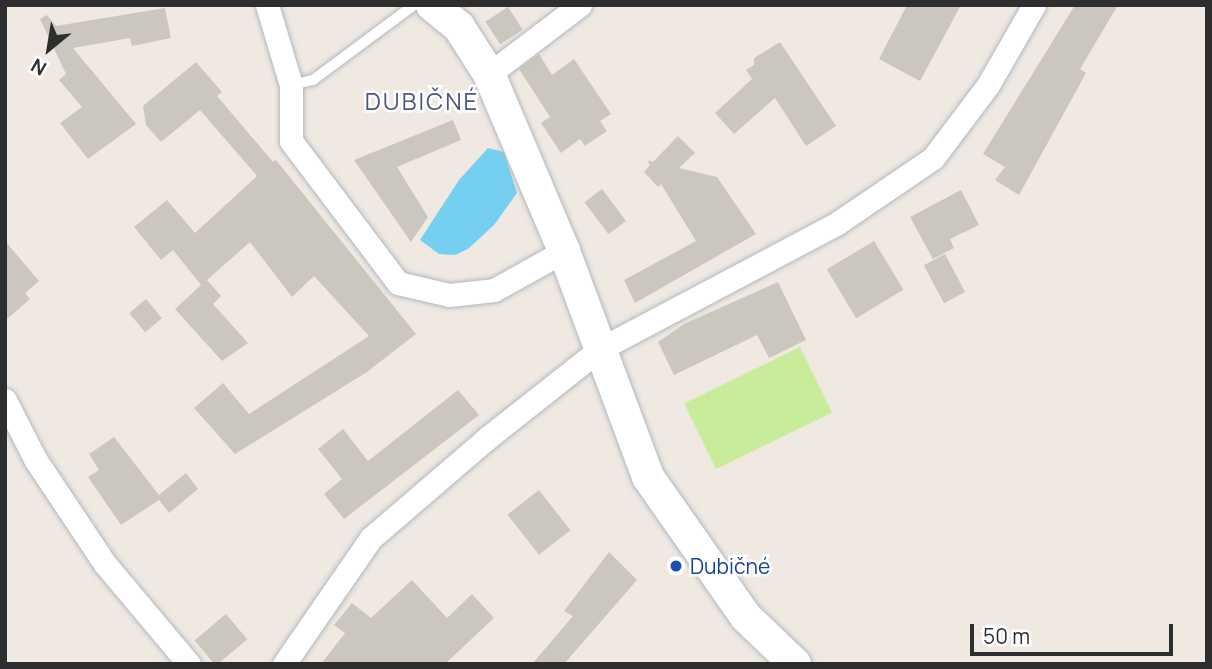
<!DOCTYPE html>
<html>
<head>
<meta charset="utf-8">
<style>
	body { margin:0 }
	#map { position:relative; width:1212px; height:669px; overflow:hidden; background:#efe9e1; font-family:Manrope,sans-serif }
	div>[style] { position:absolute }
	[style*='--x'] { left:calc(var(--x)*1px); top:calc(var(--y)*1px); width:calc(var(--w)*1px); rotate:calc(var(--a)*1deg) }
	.pitch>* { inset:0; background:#c9ec9a; transform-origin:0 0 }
	.water>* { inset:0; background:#75cff0 }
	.building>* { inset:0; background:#cbc7bf; transform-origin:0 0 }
	.roads { filter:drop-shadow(0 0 2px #b4b7c1) drop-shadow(0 0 2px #b4b7c1) }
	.lane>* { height:10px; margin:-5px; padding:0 5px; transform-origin:5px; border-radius:5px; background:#fff }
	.street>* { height:23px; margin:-11.5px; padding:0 11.5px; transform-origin:11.5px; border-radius:11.5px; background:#fff }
	.secondary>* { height:32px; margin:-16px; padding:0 16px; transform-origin:16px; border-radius:16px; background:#fff }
	.dots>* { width:19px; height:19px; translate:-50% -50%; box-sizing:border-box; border:4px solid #fff; border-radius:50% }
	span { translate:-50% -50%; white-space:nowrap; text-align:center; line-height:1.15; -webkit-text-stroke:5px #fff; paint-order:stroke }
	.transit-label { font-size:21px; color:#164399 }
	.left { translate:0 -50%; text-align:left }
	.quarter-label { font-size:24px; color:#4d5680; letter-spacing:2px }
	.frame { position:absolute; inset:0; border:7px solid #2e2e2e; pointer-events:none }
	.north { position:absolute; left:14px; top:14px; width:70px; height:70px; -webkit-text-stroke:5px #fff; paint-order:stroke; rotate:210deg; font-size:19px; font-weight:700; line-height:28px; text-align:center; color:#2e2e2e }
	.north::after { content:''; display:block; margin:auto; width:24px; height:32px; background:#2e2e2e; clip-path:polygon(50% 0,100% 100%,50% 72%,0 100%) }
	.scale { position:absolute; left:970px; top:624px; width:203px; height:32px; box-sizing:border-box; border:4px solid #2e2e2e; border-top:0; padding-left:9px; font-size:21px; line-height:24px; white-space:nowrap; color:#2e2e2e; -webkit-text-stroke:5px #fff; paint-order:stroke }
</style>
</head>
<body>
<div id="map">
	<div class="pitch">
		<i style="left:800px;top:347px;width:73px;height:129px;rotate:64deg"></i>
	</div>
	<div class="water">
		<i style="clip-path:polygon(488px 148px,504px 152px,517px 193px,494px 225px,468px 249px,455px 255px,439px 254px,420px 240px,459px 180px)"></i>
	</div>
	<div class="building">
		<i style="clip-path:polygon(907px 5px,961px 5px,920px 81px,879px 59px)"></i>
		<i style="clip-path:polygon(1075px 5px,1118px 5px,1080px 69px,1086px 73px,1019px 195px,995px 180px,1005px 167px,983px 154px)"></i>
		<i style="left:508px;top:7px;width:27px;height:27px;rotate:57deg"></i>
		<i style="clip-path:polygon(165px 8px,171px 38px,132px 46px,130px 38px,73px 48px,136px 124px,88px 159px,60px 123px,82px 107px,59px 80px,66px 74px,40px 19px,47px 15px,70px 43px,56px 26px)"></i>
		<i style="clip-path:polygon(780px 42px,836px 126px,806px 146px,775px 98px,734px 134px,715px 113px,752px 79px,746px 70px,754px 65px,754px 58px)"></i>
		<i style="clip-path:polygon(539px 54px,552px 75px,574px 59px,611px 114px,600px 121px,607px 131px,585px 146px,580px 139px,561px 153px,541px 123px,550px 117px,519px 69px)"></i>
		<i style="clip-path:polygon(196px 62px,222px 92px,217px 96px,273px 162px,276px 160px,416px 334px,367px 372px,235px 454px,194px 408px,223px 383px,249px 414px,369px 336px,314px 276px,292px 297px,250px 242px,207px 280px,221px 296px,213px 304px,248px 343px,222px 361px,175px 309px,201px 285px,173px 250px,161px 260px,134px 227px,167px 200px,195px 233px,257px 176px,200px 110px,161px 142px,146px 125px,143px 106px)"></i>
		<i style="clip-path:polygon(453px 120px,461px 140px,397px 167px,428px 217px,411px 242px,354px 160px)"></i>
		<i style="clip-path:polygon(678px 136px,695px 153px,679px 168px,717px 177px,756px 234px,635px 303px,624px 280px,696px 241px,661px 184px,658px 187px,644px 172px,650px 165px,647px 160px,653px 162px)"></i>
		<i style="left:602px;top:189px;width:40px;height:22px;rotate:53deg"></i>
		<i style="clip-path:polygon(961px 190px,979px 225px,950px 239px,954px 248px,933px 259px,910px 217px)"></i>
		<i style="clip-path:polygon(5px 241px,39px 281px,25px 293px,30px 299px,5px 321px)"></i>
		<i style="left:874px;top:241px;width:57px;height:55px;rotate:59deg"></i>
		<i style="left:945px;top:254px;width:43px;height:24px;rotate:62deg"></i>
		<i style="clip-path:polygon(778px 282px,806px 340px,769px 358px,757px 335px,674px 375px,658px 342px,684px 324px)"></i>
		<i style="left:146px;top:299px;width:25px;height:22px;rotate:50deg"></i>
		<i style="clip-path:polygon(458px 390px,479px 415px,344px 519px,324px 494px,342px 479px,318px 449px,343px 429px,368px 461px)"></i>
		<i style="clip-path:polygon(114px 437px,159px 495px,186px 473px,198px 489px,169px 513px,159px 500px,121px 525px,88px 477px,99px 470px,89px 454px)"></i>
		<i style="left:539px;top:490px;width:51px;height:40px;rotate:52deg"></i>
		<i style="clip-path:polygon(609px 552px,637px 580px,564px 664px,532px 664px,573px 616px,564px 611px)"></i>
		<i style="clip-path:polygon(412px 580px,447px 618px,472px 594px,494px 618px,445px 664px,321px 664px,345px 633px,334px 625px,352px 603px,371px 618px)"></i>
		<i style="left:226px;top:614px;width:33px;height:41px;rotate:50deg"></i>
	</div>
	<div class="roads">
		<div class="lane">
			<i style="--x:291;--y:85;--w:23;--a:-13"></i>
			<i style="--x:313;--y:80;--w:126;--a:-36.6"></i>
		</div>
		<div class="street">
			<i style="--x:267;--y:5;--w:84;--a:73.3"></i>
			<i style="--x:291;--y:85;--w:56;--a:90"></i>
			<i style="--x:291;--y:141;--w:178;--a:53"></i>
			<i style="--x:398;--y:283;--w:52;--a:13.2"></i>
			<i style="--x:449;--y:295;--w:45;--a:-6.3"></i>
			<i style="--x:494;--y:290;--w:80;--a:-29.1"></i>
			<i style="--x:489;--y:74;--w:114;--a:-37.2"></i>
			<i style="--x:5;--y:400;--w:66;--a:63"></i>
			<i style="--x:35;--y:459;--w:126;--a:56.3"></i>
			<i style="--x:105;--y:564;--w:131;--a:50"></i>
			<i style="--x:284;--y:664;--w:153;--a:-55.4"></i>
			<i style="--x:371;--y:538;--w:152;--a:-40.7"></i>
			<i style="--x:486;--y:439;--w:145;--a:-38.3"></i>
			<i style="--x:600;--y:349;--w:267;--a:-27.9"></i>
			<i style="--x:836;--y:224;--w:117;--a:-34.2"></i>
			<i style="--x:933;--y:158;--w:91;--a:-53"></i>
			<i style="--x:988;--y:85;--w:92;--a:-60.1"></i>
		</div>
		<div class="secondary">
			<i style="--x:432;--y:5;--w:35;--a:39"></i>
			<i style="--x:459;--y:27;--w:56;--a:57.4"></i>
			<i style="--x:489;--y:74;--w:192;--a:67"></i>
			<i style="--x:564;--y:251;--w:241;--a:69.6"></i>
			<i style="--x:648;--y:477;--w:171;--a:55"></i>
			<i style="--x:746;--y:617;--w:68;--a:43.8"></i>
		</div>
	</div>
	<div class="dots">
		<i style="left:676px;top:566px;background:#1a4fb4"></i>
	</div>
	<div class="transit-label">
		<span class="left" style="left:690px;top:566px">Dubičné</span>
	</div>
	<div class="quarter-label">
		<span style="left:422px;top:101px">DUBIČNÉ</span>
	</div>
	<div class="frame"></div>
	<div class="north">N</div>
	<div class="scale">50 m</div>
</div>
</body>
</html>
